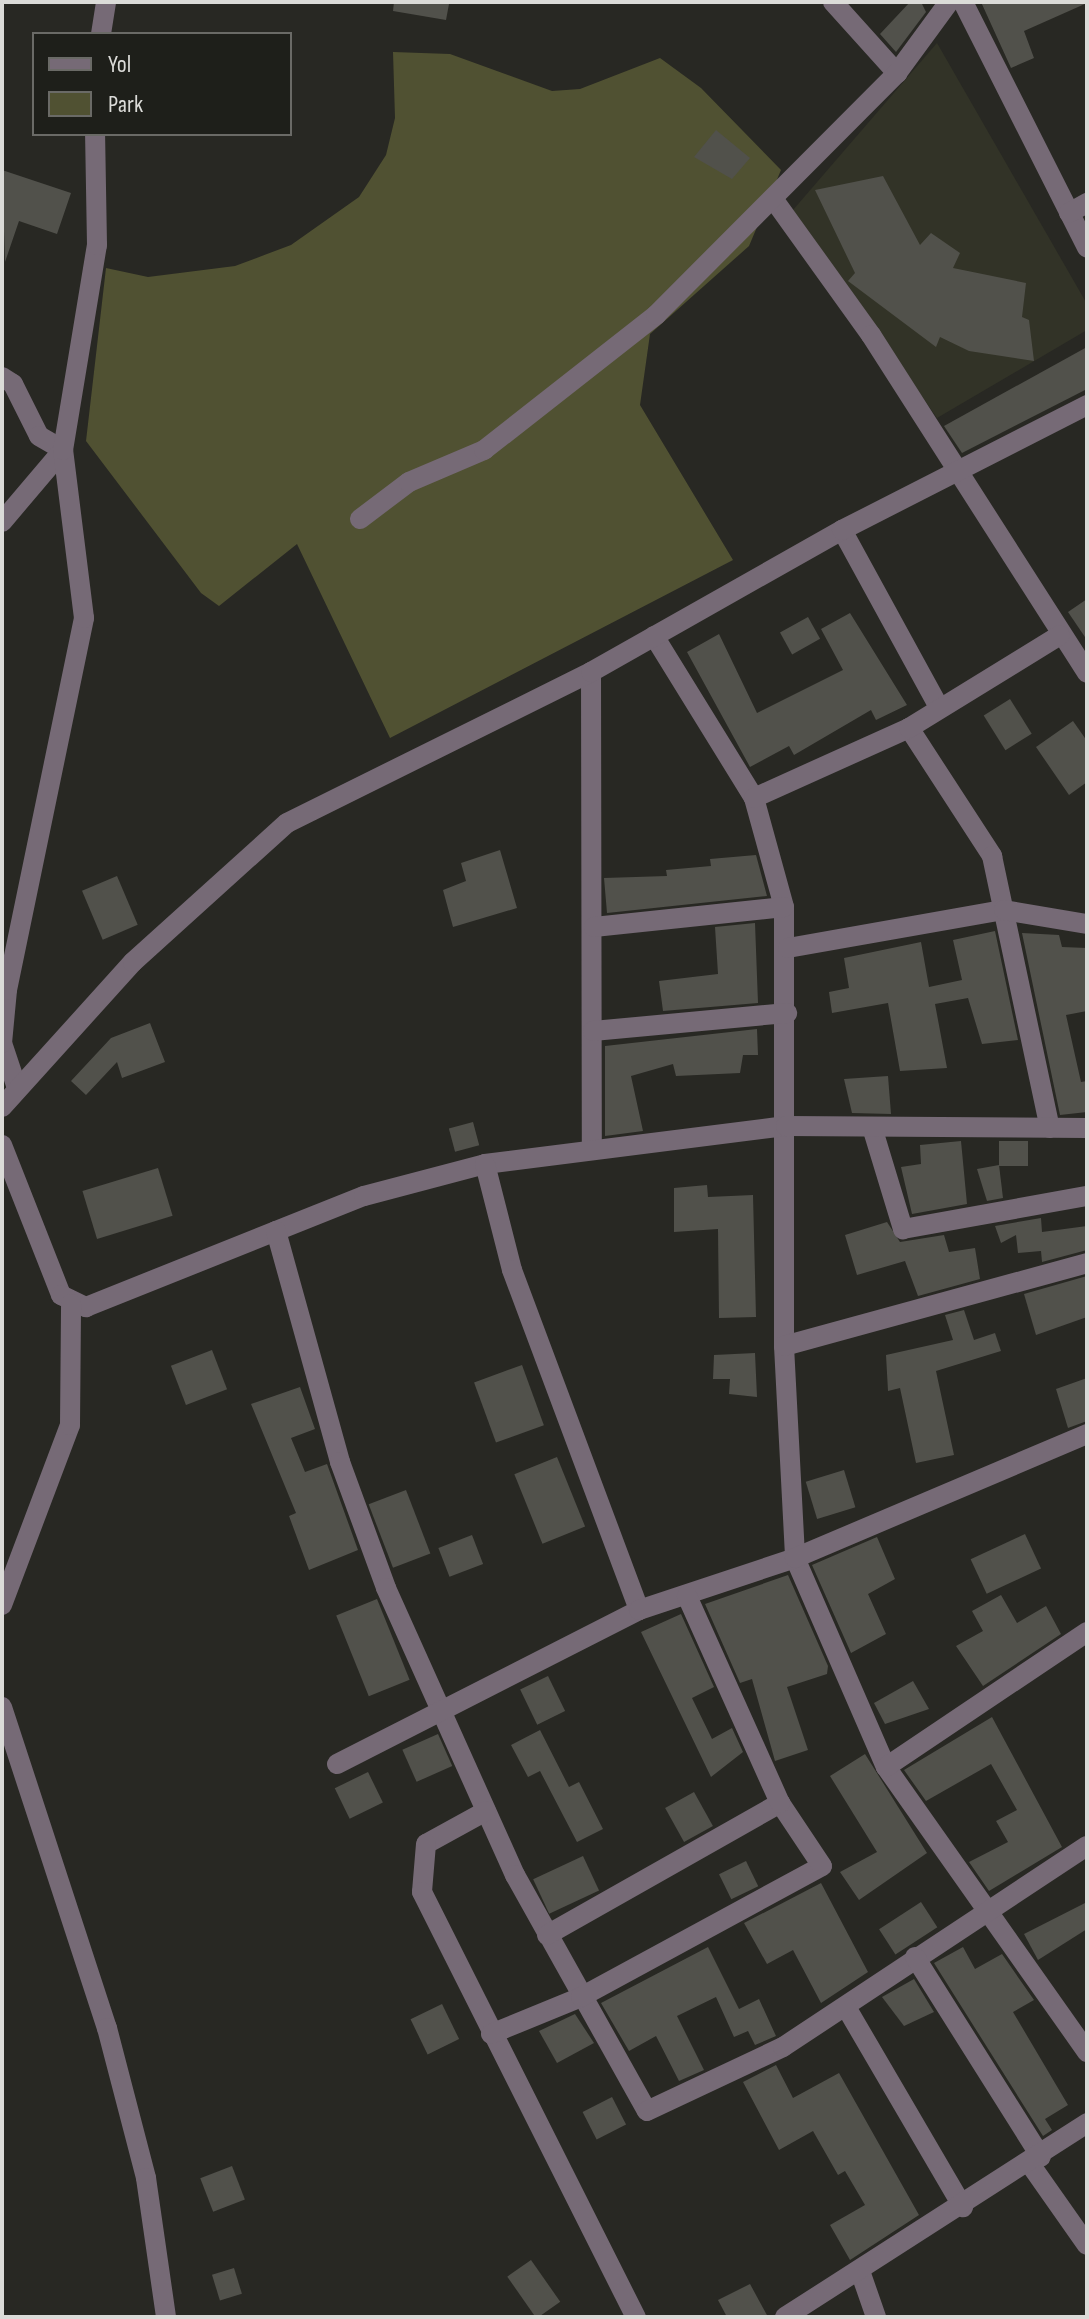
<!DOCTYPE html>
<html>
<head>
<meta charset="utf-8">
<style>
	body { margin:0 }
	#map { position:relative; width:1089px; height:2319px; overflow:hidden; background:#282823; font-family:"Sofia Sans Condensed",sans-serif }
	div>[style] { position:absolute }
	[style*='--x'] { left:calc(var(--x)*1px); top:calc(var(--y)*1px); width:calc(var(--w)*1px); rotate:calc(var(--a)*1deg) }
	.built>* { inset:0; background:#323327 }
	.green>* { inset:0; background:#505132 }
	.building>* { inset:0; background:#51514b; transform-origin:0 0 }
	.minor>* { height:20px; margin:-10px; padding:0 10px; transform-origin:10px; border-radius:10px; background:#766a76 }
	span { translate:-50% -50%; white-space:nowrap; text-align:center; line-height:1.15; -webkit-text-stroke:7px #1e1f1a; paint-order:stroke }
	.frame { position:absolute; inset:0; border:4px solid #dbdbd8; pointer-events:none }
	.legend { position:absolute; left:32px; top:32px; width:260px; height:104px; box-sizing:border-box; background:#1e1f1a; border:2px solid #6a6a66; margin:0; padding:10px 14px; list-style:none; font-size:24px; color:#dbdbd8 }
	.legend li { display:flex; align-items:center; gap:16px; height:40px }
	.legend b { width:40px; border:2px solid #6a6a66 }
</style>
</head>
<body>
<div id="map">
	<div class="built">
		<i style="clip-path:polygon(937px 43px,1087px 304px,1087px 330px,937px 418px,793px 210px)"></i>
	</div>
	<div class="green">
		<i style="clip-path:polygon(393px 52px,450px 54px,552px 91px,580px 89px,660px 58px,701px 88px,781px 170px,749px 246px,650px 334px,640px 405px,733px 560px,390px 738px,297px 544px,219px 606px,201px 593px,86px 441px,106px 268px,148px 277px,235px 266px,291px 245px,359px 197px,386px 155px,395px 118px)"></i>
	</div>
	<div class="building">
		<i style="clip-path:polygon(394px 2px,449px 4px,446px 20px,393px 11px)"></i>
		<i style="clip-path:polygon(910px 2px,921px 2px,926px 12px,896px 52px,880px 34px)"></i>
		<i style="clip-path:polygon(981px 2px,1087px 2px,1087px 3px,1024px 31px,1034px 58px,1011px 68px)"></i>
		<i style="clip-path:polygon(716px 130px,750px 158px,732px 179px,694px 157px)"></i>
		<i style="clip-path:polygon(2px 170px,71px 193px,57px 234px,19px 221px,5px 262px)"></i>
		<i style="clip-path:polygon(883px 176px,920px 245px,931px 233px,960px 253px,953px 268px,1026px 283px,1022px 317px,1029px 320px,1034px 361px,969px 351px,940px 337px,936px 347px,848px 281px,855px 273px,815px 190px)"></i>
		<i style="clip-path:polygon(1087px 347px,1087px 389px,962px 453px,944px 426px)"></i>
		<i style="clip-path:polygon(1087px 599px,1087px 640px,1068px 612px)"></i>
		<i style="clip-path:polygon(850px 613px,907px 705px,876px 720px,871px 710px,794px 755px,789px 746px,750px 767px,687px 652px,719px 634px,757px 713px,843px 670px,821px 629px)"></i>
		<i style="left:808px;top:617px;width:25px;height:32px;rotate:61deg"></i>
		<i style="left:1010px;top:699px;width:41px;height:31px;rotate:58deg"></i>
		<i style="clip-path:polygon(1073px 721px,1087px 741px,1087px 782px,1069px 795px,1036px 747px)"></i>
		<i style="clip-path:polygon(500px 850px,517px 908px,453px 927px,443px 890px,466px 881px,461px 863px)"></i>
		<i style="clip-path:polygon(756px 855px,767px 896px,607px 913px,604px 878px,667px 876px,666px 870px,711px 866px,710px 859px)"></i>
		<i style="left:117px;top:876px;width:53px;height:38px;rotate:67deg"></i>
		<i style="clip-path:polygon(755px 923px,758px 1003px,663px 1011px,659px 981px,718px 974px,715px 927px)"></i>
		<i style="clip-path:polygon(995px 931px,1018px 1040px,982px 1044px,968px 998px,935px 1004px,947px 1068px,900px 1071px,888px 1003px,832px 1013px,829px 992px,849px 988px,844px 958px,921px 942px,929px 987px,962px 980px,953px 940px)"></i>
		<i style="clip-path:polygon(1022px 933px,1059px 935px,1062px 947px,1087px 948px,1087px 1011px,1066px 1015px,1081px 1082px,1087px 1081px,1087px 1112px,1060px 1115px)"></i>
		<i style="clip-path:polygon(150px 1023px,165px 1062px,122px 1078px,117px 1062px,86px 1095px,71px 1081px,111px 1038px)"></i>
		<i style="clip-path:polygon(757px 1029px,758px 1055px,743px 1055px,740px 1073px,676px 1076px,673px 1064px,631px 1076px,643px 1131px,605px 1136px,605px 1046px)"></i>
		<i style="clip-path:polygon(888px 1076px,891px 1114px,852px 1113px,844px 1079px)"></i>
		<i style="left:473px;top:1122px;width:24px;height:25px;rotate:75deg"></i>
		<i style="clip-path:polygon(961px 1141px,967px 1204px,912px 1214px,901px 1167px,921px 1164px,920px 1145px)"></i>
		<i style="left:1028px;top:1141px;width:25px;height:29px;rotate:90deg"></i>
		<i style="clip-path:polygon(999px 1165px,1003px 1198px,987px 1201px,977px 1169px)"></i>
		<i style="left:158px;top:1168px;width:50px;height:79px;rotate:73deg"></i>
		<i style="clip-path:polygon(707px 1185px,708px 1197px,753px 1195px,756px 1317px,719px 1318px,718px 1229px,674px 1232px,674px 1188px)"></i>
		<i style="clip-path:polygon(1041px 1218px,1042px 1232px,1087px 1226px,1087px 1250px,1042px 1262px,1041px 1251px,1018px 1253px,1016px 1235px,1001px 1243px,995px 1226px)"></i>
		<i style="clip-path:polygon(887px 1222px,900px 1242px,944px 1235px,949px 1252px,975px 1248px,980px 1279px,918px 1296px,905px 1261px,857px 1275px,845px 1235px)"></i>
		<i style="clip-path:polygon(1087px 1276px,1087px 1317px,1036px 1335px,1024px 1294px)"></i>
		<i style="clip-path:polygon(964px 1310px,974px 1340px,995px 1333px,1001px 1351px,936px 1371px,954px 1455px,916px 1463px,900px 1388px,888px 1391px,886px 1355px,953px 1340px,945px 1315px)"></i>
		<i style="left:212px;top:1350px;width:42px;height:44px;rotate:69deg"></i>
		<i style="clip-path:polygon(755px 1353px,757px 1397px,729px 1394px,730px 1379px,713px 1379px,714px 1355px)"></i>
		<i style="left:522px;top:1365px;width:64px;height:51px;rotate:70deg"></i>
		<i style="clip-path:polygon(1087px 1378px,1087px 1421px,1068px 1428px,1056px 1389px)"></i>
		<i style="clip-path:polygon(300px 1387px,315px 1429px,291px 1438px,305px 1472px,327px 1464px,358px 1550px,309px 1570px,289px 1516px,296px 1513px,251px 1404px)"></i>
		<i style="left:557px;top:1457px;width:75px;height:46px;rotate:68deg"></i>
		<i style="left:844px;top:1470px;width:39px;height:40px;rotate:73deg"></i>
		<i style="left:406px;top:1490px;width:68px;height:40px;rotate:69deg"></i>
		<i style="left:1025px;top:1534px;width:38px;height:60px;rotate:65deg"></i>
		<i style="left:472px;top:1535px;width:31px;height:36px;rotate:69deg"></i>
		<i style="clip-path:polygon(877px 1537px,895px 1579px,868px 1594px,886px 1634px,851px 1653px,812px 1565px)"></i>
		<i style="clip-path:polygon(788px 1575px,828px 1666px,827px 1674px,787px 1687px,808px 1750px,775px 1761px,752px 1679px,740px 1683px,705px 1604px)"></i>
		<i style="clip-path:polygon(1001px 1595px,1017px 1623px,1046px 1606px,1061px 1634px,983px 1686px,956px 1646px,983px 1631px,972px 1611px)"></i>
		<i style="left:377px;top:1599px;width:87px;height:44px;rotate:68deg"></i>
		<i style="clip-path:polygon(681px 1614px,714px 1687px,692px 1698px,712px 1739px,732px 1728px,743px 1752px,711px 1777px,641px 1632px)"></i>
		<i style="left:548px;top:1676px;width:39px;height:31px;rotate:64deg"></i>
		<i style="clip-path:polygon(913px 1681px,929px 1709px,885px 1724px,874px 1703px)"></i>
		<i style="clip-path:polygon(992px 1717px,1062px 1847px,989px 1891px,969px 1862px,1008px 1842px,996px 1821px,1017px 1810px,991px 1764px,926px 1801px,904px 1770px)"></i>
		<i style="clip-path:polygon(540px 1730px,569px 1787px,579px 1782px,603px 1829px,577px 1842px,540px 1771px,528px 1777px,511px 1745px)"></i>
		<i style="left:438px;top:1734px;width:35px;height:39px;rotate:66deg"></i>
		<i style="clip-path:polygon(865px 1754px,927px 1853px,859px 1900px,840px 1872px,877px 1852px,830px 1776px)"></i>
		<i style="left:368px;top:1772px;width:34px;height:37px;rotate:64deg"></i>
		<i style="left:694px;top:1792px;width:39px;height:33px;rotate:61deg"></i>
		<i style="left:583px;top:1856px;width:38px;height:55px;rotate:65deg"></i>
		<i style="left:746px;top:1861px;width:28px;height:30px;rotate:64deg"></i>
		<i style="clip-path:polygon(821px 1883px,868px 1972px,821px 2003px,793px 1950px,767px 1964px,744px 1923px)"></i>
		<i style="left:921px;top:1902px;width:30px;height:50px;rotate:57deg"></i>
		<i style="clip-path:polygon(1087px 1902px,1087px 1929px,1038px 1960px,1024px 1934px)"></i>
		<i style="clip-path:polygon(708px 1947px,739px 2009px,759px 1999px,776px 2036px,755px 2045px,748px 2031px,734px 2037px,716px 1997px,677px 2016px,704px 2070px,679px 2081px,656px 2036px,629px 2051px,601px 2003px)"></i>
		<i style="clip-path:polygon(963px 1947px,975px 1969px,1002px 1954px,1034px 2000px,1013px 2012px,1068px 2105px,1045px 2119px,1052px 2130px,1043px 2136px,934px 1963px)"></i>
		<i style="clip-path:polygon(914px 1979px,934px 2012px,904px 2026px,882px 1997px)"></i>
		<i style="left:442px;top:2004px;width:39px;height:35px;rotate:64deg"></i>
		<i style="clip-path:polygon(575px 2014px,594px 2043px,557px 2063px,539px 2031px)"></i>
		<i style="clip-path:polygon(776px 2065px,793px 2098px,839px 2073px,919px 2215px,850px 2260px,830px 2225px,865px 2205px,845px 2171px,838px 2175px,813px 2131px,779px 2150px,743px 2082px)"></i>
		<i style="left:612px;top:2097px;width:31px;height:33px;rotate:63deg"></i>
		<i style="left:232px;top:2166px;width:36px;height:34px;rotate:69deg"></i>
		<i style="left:531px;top:2260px;width:51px;height:29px;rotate:55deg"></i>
		<i style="left:234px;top:2268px;width:27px;height:23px;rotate:73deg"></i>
		<i style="clip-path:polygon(750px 2284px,768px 2317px,727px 2317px,718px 2300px)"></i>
	</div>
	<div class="minor">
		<i style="--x:833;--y:2;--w:96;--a:48"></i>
		<i style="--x:963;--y:2;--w:275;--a:63.2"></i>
		<i style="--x:101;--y:34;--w:32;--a:-81"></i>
		<i style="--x:774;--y:200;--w:166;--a:54.3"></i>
		<i style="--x:871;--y:335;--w:401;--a:57.4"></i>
		<i style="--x:1069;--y:213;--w:21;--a:-29"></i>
		<i style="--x:2;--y:377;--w:13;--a:32"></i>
		<i style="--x:13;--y:384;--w:58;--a:63.4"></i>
		<i style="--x:39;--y:436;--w:28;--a:30"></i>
		<i style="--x:63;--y:450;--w:94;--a:130.3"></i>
		<i style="--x:360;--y:519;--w:61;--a:-37.1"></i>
		<i style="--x:409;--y:482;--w:82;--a:-23.1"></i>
		<i style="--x:484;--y:450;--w:219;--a:-38.1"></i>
		<i style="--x:656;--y:315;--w:342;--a:-45.1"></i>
		<i style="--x:897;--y:73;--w:88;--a:-53.8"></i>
		<i style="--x:842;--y:530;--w:202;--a:61.3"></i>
		<i style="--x:654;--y:636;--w:190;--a:58.3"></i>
		<i style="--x:754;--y:798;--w:113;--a:74.6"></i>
		<i style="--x:784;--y:907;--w:439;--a:90"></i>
		<i style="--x:784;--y:1346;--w:212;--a:87"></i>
		<i style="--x:795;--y:1558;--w:228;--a:66.5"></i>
		<i style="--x:886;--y:1767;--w:349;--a:54.8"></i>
		<i style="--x:591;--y:672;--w:475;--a:89.9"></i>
		<i style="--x:909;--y:728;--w:153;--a:57"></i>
		<i style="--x:992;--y:856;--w:278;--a:78"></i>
		<i style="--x:754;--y:798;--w:170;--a:-24.3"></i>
		<i style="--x:909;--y:728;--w:177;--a:-31.6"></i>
		<i style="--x:594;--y:927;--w:191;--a:-6"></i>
		<i style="--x:788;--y:948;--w:219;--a:-10"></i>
		<i style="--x:1004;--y:910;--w:84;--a:9.6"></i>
		<i style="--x:593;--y:1031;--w:195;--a:-5.3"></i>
		<i style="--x:17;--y:1088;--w:47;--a:-108.4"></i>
		<i style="--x:2;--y:1043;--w:53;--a:-84.6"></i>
		<i style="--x:7;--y:990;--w:380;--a:-78.3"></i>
		<i style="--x:84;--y:618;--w:169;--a:-97.1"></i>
		<i style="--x:63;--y:450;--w:208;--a:-80.6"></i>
		<i style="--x:97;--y:245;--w:111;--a:-91"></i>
		<i style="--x:2;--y:1107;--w:195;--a:-47.9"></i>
		<i style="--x:133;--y:962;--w:207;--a:-42.1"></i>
		<i style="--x:287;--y:823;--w:339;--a:-26.4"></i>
		<i style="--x:591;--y:672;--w:288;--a:-29.5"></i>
		<i style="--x:842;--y:530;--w:275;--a:-27"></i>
		<i style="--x:872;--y:1127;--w:107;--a:73.1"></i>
		<i style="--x:903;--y:1229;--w:187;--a:-10.2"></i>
		<i style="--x:2;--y:1145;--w:161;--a:68.5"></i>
		<i style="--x:61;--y:1295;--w:28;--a:26"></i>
		<i style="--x:86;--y:1307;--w:299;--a:-21.8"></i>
		<i style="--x:364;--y:1196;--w:125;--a:-14.8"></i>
		<i style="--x:485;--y:1164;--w:303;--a:-7.2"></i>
		<i style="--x:786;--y:1126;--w:301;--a:0.4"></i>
		<i style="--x:485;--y:1164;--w:109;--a:75.7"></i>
		<i style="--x:512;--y:1270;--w:363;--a:69.5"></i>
		<i style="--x:276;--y:1231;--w:240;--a:74.5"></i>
		<i style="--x:340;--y:1462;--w:134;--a:69.9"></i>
		<i style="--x:386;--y:1588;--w:315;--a:65.8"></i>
		<i style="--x:515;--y:1875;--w:270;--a:60.8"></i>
		<i style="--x:647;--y:2111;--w:150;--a:-25.2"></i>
		<i style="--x:783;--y:2047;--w:364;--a:-33.5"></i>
		<i style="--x:784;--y:1346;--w:314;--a:-15.3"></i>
		<i style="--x:2;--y:1605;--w:192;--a:-69.3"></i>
		<i style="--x:70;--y:1425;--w:121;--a:-89.5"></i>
		<i style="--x:2;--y:1707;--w:338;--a:71.9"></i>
		<i style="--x:107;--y:2028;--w:155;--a:75.4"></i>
		<i style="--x:146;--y:2178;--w:140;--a:81.8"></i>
		<i style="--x:337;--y:1764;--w:339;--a:-27"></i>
		<i style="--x:639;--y:1610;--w:164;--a:-18.4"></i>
		<i style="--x:795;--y:1558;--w:317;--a:-23"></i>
		<i style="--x:886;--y:1767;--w:242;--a:-33.9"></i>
		<i style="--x:486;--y:1811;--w:68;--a:151.2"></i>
		<i style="--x:426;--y:1844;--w:48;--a:94.8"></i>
		<i style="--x:422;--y:1892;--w:476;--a:63.3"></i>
		<i style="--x:547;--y:1935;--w:268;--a:-29.5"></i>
		<i style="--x:915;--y:1957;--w:236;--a:57.8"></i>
		<i style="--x:846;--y:2007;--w:232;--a:59.7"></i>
		<i style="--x:491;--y:2034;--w:97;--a:-22.3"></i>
		<i style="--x:581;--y:1997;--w:274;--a:-28.5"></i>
		<i style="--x:822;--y:1866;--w:76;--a:-123.7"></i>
		<i style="--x:780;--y:1803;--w:227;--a:-114.2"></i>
		<i style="--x:1030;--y:2164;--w:99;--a:54.9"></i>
		<i style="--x:860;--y:2271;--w:49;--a:70.8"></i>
		<i style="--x:785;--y:2317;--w:359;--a:-32.7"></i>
	</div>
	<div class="frame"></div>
	<ul class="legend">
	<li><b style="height:10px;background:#766a76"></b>Yol</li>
	<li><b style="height:22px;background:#505132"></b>Park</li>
	</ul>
</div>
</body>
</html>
